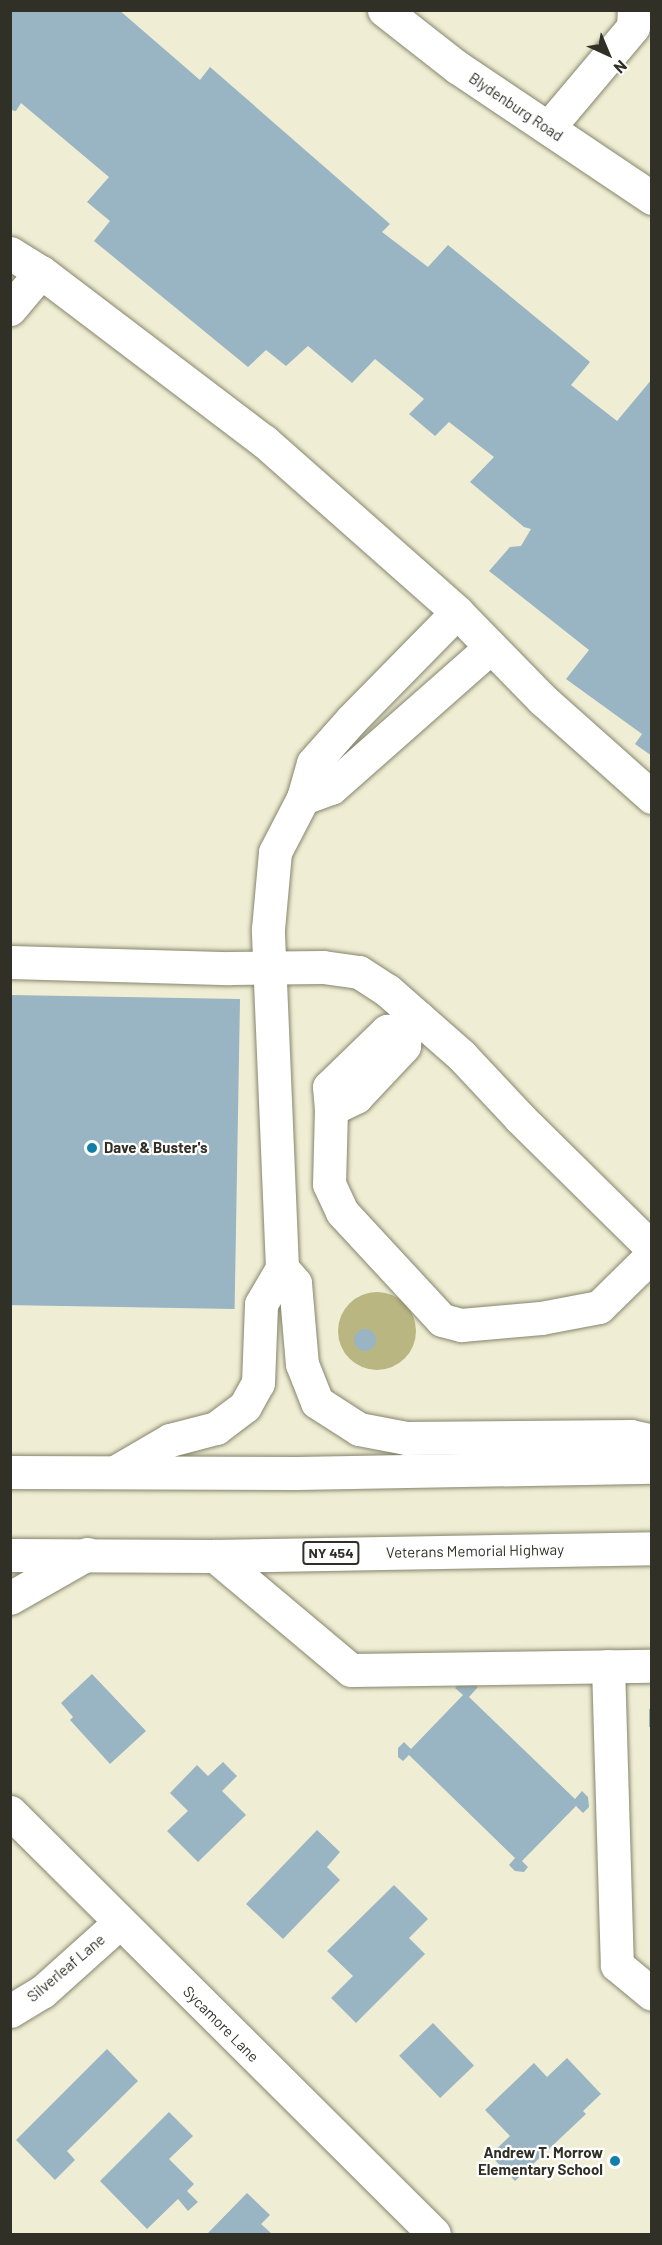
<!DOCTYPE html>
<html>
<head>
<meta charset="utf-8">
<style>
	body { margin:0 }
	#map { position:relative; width:662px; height:2245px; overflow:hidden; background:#efeed4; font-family:Barlow,sans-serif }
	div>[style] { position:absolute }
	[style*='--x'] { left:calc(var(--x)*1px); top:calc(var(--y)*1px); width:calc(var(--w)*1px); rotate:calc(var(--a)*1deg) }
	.water>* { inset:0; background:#b9b681 }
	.round { border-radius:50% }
	.building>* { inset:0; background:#99b4c2; transform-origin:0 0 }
	.roads { filter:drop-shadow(0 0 2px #86856d) drop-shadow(0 0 2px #86856d) }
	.minor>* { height:33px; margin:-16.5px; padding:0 16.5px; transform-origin:16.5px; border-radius:16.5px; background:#fff }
	.highway>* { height:33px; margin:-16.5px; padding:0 16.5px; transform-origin:16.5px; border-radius:16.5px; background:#fff }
	.dots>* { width:16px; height:16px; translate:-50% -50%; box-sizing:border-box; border:3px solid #fff; border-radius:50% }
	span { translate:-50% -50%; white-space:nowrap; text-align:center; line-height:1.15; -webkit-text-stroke:4.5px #fff; paint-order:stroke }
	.shield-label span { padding:2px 4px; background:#fff; border:2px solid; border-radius:4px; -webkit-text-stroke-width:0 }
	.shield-label { font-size:14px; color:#303026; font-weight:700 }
	.street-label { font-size:15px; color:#303026 }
	.poi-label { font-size:15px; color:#303026; font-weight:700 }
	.left { translate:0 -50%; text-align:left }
	.right { translate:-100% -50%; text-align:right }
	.frame { position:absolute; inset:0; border:12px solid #303026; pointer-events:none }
	.north { position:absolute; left:578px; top:24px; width:60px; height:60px; -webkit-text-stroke:4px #fff; paint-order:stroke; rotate:136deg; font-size:16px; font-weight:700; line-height:24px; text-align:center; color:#303026 }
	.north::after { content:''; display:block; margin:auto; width:21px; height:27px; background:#303026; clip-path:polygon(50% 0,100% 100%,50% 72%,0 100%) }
</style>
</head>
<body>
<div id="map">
	<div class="water">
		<i class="round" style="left:338px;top:1292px;width:78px;height:78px"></i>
	</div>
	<div class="building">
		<i style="clip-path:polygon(10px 10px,119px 10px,200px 80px,210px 67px,390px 224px,382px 232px,428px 267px,448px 245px,590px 362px,571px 385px,617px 421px,652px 379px,652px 756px,635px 744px,642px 734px,566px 679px,589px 650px,489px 571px,510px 547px,521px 546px,531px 529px,524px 527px,470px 482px,494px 457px,449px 422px,435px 436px,409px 414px,424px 399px,375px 359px,352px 383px,308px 346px,286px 366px,266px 350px,248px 367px,94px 241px,110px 221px,87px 202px,109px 177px,21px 103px,16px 111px,10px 110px)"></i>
		<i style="left:240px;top:999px;width:310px;height:230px;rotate:91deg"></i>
		<i class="round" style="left:354px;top:1329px;width:22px;height:22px"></i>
		<i style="clip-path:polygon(92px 1674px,146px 1731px,110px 1764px,70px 1720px,73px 1717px,61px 1703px)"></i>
		<i style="clip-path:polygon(461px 1681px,471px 1681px,478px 1687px,469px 1697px,575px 1799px,582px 1791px,588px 1797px,589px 1807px,583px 1813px,576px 1806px,522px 1861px,528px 1867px,524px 1872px,515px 1871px,509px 1865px,515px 1858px,409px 1755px,403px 1761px,398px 1757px,398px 1748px,404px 1742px,411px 1749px,463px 1695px,455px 1688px)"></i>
		<i style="left:649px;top:1709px;width:3px;height:18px"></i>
		<i style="clip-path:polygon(223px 1762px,237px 1776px,222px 1791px,246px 1815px,198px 1862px,167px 1831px,188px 1811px,170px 1793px,197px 1765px,208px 1776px)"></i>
		<i style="clip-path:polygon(317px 1830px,340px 1852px,327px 1867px,340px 1880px,283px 1939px,246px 1904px)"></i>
		<i style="clip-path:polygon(394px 1885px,428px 1919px,409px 1938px,425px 1954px,356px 2023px,331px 1998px,353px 1976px,327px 1951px)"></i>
		<i style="left:433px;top:2023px;width:59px;height:47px;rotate:46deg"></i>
		<i style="clip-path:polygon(107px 2049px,138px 2081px,67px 2151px,75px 2160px,55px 2180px,16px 2140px)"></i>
		<i style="clip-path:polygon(567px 2058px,601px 2094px,583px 2111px,586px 2114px,515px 2181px,490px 2155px,510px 2136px,485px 2110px,534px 2063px,547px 2077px)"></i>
		<i style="clip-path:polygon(169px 2112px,193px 2136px,169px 2159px,194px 2184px,187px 2191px,198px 2202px,188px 2211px,178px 2199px,147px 2229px,100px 2181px)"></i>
		<i style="clip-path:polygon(247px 2193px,270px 2215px,261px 2224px,272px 2234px,207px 2234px)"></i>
	</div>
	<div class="roads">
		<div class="minor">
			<i style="--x:384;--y:10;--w:93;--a:38"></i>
			<i style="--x:457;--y:67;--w:235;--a:33.9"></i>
			<i style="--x:548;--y:128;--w:132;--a:-49.9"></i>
			<i style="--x:633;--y:27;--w:17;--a:-87"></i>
			<i style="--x:10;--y:253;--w:36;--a:32"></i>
			<i style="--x:41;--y:272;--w:280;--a:37.2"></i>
			<i style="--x:264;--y:441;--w:258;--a:41.5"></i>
			<i style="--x:457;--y:612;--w:123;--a:45.7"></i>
			<i style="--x:543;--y:700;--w:146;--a:41.7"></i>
			<i style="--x:10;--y:309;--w:48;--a:-50"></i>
			<i style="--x:303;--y:798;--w:30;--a:-20"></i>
			<i style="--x:331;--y:788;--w:213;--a:-41.4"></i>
			<i style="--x:10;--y:962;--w:220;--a:1.6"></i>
			<i style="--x:230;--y:968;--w:93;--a:-0.6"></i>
			<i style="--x:323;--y:967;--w:36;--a:8"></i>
			<i style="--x:359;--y:972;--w:33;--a:33"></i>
			<i style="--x:387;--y:990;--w:100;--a:41.3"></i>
			<i style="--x:462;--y:1056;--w:85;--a:46.9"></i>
			<i style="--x:520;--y:1118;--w:185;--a:44.6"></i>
			<i style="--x:418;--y:1017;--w:19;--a:133"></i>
			<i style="--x:405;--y:1031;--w:15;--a:94"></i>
			<i style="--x:404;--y:1046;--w:70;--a:133.3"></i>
			<i style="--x:356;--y:1097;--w:28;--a:154"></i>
			<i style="--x:331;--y:1109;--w:75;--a:91.5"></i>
			<i style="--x:329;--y:1184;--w:31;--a:65"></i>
			<i style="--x:342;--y:1212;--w:147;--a:47.2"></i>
			<i style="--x:442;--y:1320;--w:20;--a:15"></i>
			<i style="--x:461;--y:1325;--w:80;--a:-5"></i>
			<i style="--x:541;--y:1318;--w:59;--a:-10.7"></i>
			<i style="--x:599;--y:1307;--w:74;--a:-44.5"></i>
			<i style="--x:331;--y:1109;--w:22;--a:-95"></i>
			<i style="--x:329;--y:1087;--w:81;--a:-44"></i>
			<i style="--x:387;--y:1031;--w:18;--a:0"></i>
			<i style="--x:282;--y:1268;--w:20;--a:49"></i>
			<i style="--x:295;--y:1283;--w:81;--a:85.1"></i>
			<i style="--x:302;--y:1364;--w:41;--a:68.5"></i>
			<i style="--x:317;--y:1402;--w:50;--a:32.7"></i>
			<i style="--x:359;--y:1429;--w:48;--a:10.8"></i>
			<i style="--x:406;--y:1438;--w:225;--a:-0.5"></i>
			<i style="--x:631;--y:1436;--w:22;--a:13"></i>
			<i style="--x:115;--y:1472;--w:64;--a:-30.2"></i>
			<i style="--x:170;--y:1440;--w:48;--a:-14.6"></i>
			<i style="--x:216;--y:1428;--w:36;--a:-37"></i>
			<i style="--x:245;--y:1406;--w:26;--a:-61"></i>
			<i style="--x:258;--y:1383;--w:79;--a:-87.8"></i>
			<i style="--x:261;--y:1304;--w:42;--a:-59.7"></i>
			<i style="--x:282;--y:1268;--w:339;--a:-92.4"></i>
			<i style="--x:268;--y:929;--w:77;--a:-84.8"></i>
			<i style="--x:275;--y:852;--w:61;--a:-62.6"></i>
			<i style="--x:303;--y:798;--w:36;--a:-74"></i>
			<i style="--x:313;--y:763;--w:57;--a:-48.5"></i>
			<i style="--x:351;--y:720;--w:151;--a:-45.5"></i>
			<i style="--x:215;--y:1556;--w:177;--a:40"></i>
			<i style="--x:351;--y:1670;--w:301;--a:-0.8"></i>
			<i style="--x:10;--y:1598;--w:89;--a:-29.7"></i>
			<i style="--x:608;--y:1666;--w:299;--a:88.3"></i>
			<i style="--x:617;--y:1965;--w:45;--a:39.6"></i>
			<i style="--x:10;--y:1812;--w:598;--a:44.86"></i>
			<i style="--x:10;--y:2011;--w:37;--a:-31"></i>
			<i style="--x:42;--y:1992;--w:103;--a:-41.9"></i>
		</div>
		<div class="highway">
			<i style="--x:10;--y:1472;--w:286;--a:0.2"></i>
			<i style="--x:296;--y:1473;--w:356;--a:-1"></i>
			<i style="--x:10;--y:1555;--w:205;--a:0.3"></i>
			<i style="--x:215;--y:1556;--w:437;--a:-1"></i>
		</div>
	</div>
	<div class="dots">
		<i style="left:92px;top:1148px;background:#1180a8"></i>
		<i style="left:615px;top:2161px;background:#1180a8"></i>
	</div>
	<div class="shield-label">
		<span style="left:331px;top:1553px">NY 454</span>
	</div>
	<div class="street-label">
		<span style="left:516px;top:107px;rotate:34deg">Blydenburg Road</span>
		<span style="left:475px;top:1551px;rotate:-1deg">Veterans Memorial Highway</span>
		<span style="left:66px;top:1968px;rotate:-40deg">Silverleaf Lane</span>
		<span style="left:221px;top:2024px;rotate:45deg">Sycamore Lane</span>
	</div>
	<div class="poi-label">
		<span class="left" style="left:104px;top:1148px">Dave &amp; Buster's</span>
		<span class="right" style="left:603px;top:2161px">Andrew T. Morrow<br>Elementary School</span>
	</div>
	<div class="frame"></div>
	<div class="north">N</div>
</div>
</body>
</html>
